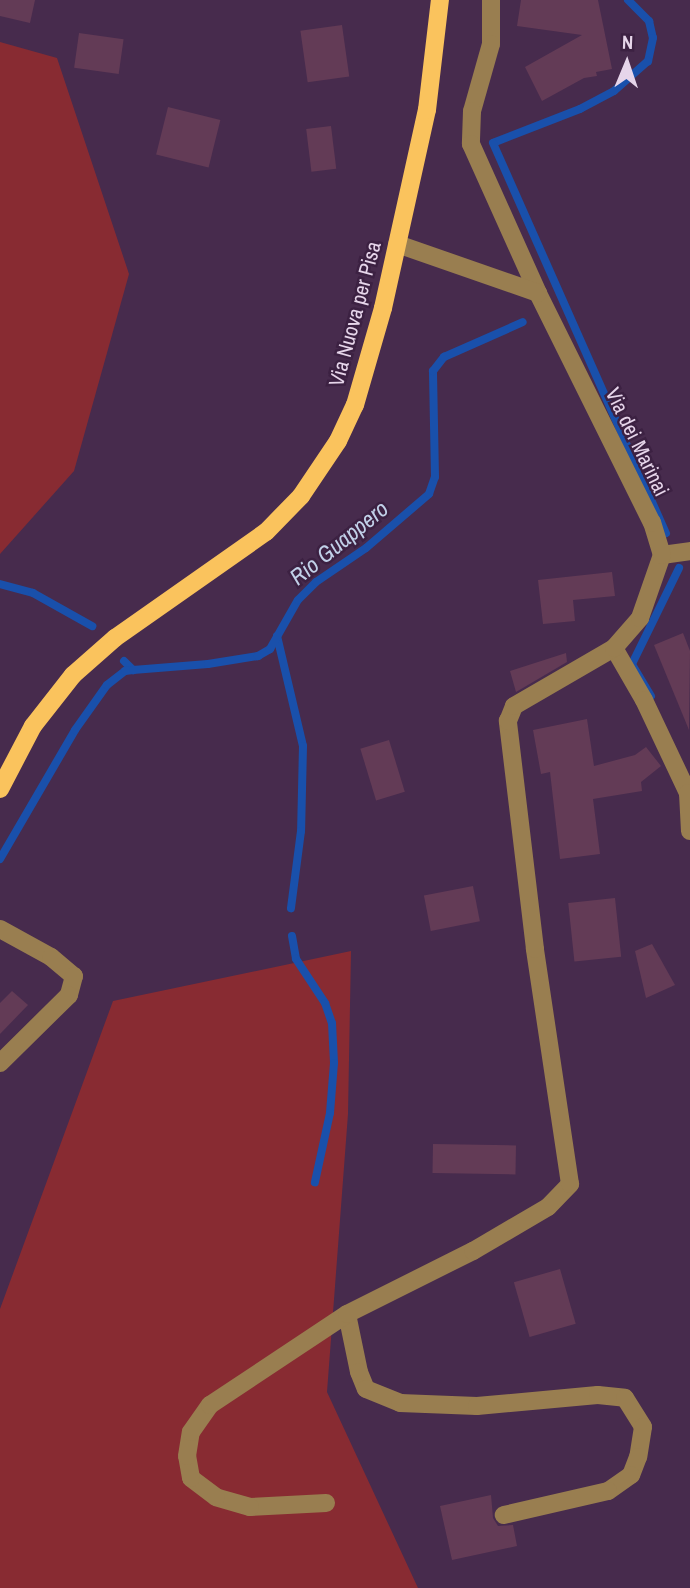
<!DOCTYPE html>
<html>
<head>
<meta charset="utf-8">
<style>
	body { margin:0 }
	#map { position:relative; width:690px; height:1588px; overflow:hidden; background:#472b4d; font-family:"Archivo Narrow",sans-serif }
	div>[style] { position:absolute }
	[style*='--x'] { left:calc(var(--x)*1px); top:calc(var(--y)*1px); width:calc(var(--w)*1px); rotate:calc(var(--a)*1deg) }
	.green>* { inset:0; background:#882b32 }
	.stream>* { height:8px; margin:-4px; padding:0 4px; transform-origin:4px; border-radius:4px; background:#1950ab }
	.building>* { inset:0; background:#633b56; transform-origin:0 0 }
	.minor>* { height:18px; margin:-9px; padding:0 9px; transform-origin:9px; border-radius:9px; background:#997e50 }
	.major>* { height:18px; margin:-9px; padding:0 9px; transform-origin:9px; border-radius:9px; background:#fac35d }
	span { translate:-50% -50%; white-space:nowrap; text-align:center; line-height:1.15; -webkit-text-stroke:5px #3c2142; paint-order:stroke }
	.street-label { font-size:21px; color:#e6d5ea }
	.water-label { font-size:23px; color:#c1d0e8; font-style:italic }
	.north { position:absolute; left:592px; top:28px; width:70px; height:70px; -webkit-text-stroke:5px #3c2142; paint-order:stroke; rotate:2deg; font-size:19px; font-weight:700; line-height:28px; text-align:center; color:#e6d5ea }
	.north::after { content:''; display:block; margin:auto; width:24px; height:32px; background:#e6d5ea; clip-path:polygon(50% 0,100% 100%,50% 72%,0 100%) }
</style>
</head>
<body>
<div id="map">
	<div class="green">
		<i style="clip-path:polygon(0 42px,57px 58px,129px 274px,74px 471px,0 554px)"></i>
		<i style="clip-path:polygon(351px 951px,348px 1114px,327px 1392px,418px 1588px,0 1588px,0 1309px,113px 1001px)"></i>
	</div>
	<div class="stream">
		<i style="--x:628;--y:0;--w:30;--a:45"></i>
		<i style="--x:649;--y:21;--w:17;--a:77"></i>
		<i style="--x:653;--y:38;--w:24;--a:102"></i>
		<i style="--x:648;--y:61;--w:45;--a:138.6"></i>
		<i style="--x:614;--y:91;--w:38;--a:152"></i>
		<i style="--x:580;--y:109;--w:93;--a:158.7"></i>
		<i style="--x:493;--y:143;--w:427;--a:66.1"></i>
		<i style="--x:0;--y:584;--w:34;--a:15"></i>
		<i style="--x:33;--y:593;--w:68;--a:29.2"></i>
		<i style="--x:277;--y:636;--w:113;--a:76.7"></i>
		<i style="--x:303;--y:746;--w:85;--a:91.3"></i>
		<i style="--x:301;--y:831;--w:78;--a:97.4"></i>
		<i style="--x:124;--y:661;--w:13;--a:45"></i>
		<i style="--x:651;--y:696;--w:37;--a:-121"></i>
		<i style="--x:632;--y:664;--w:107;--a:-63.9"></i>
		<i style="--x:0;--y:859;--w:149;--a:-59.8"></i>
		<i style="--x:75;--y:730;--w:55;--a:-54.6"></i>
		<i style="--x:107;--y:685;--w:23;--a:-38"></i>
		<i style="--x:125;--y:671;--w:8;--a:-7"></i>
		<i style="--x:133;--y:670;--w:75;--a:-4.6"></i>
		<i style="--x:208;--y:664;--w:51;--a:-9.1"></i>
		<i style="--x:258;--y:656;--w:14;--a:-30"></i>
		<i style="--x:270;--y:649;--w:56;--a:-60.3"></i>
		<i style="--x:298;--y:600;--w:25;--a:-45"></i>
		<i style="--x:316;--y:582;--w:60;--a:-34.2"></i>
		<i style="--x:366;--y:548;--w:83;--a:-40.6"></i>
		<i style="--x:429;--y:494;--w:18;--a:-71"></i>
		<i style="--x:435;--y:477;--w:106;--a:-91.1"></i>
		<i style="--x:433;--y:371;--w:18;--a:-52"></i>
		<i style="--x:444;--y:357;--w:86;--a:-23.9"></i>
		<i style="--x:292;--y:936;--w:23;--a:80"></i>
		<i style="--x:296;--y:959;--w:53;--a:56.6"></i>
		<i style="--x:325;--y:1003;--w:21;--a:71"></i>
		<i style="--x:332;--y:1023;--w:40;--a:87.1"></i>
		<i style="--x:334;--y:1063;--w:50;--a:94.6"></i>
		<i style="--x:330;--y:1113;--w:71;--a:102.3"></i>
	</div>
	<div class="building">
		<i style="clip-path:polygon(0 0,35px 0,30px 23px,0 16px)"></i>
		<i style="clip-path:polygon(521px 0,598px 0,612px 69px,596px 72px,597px 76px,584px 78px,542px 101px,525px 67px,582px 35px,517px 26px)"></i>
		<i style="left:342px;top:25px;width:52px;height:42px;rotate:82deg"></i>
		<i style="left:79px;top:33px;width:45px;height:35px;rotate:8deg"></i>
		<i style="left:168px;top:107px;width:54px;height:49px;rotate:14deg"></i>
		<i style="left:331px;top:126px;width:43px;height:25px;rotate:83deg"></i>
		<i style="clip-path:polygon(612px 572px,615px 596px,573px 600px,575px 621px,543px 624px,538px 580px)"></i>
		<i style="clip-path:polygon(683px 633px,690px 651px,689px 730px,654px 645px)"></i>
		<i style="clip-path:polygon(566px 653px,567px 662px,516px 692px,510px 671px)"></i>
		<i style="clip-path:polygon(587px 719px,594px 766px,635px 755px,646px 747px,661px 766px,641px 782px,642px 791px,593px 799px,600px 854px,560px 859px,550px 772px,541px 774px,533px 730px)"></i>
		<i style="left:389px;top:740px;width:54px;height:30px;rotate:73deg"></i>
		<i style="left:473px;top:886px;width:36px;height:50px;rotate:79deg"></i>
		<i style="left:615px;top:898px;width:59px;height:47px;rotate:84deg"></i>
		<i style="clip-path:polygon(652px 944px,675px 985px,646px 998px,635px 951px)"></i>
		<i style="clip-path:polygon(12px 991px,28px 1005px,0 1034px,0 1003px)"></i>
		<i style="left:433px;top:1144px;width:83px;height:29px;rotate:1deg"></i>
		<i style="left:560px;top:1269px;width:57px;height:48px;rotate:74deg"></i>
		<i style="clip-path:polygon(491px 1495px,493px 1518px,498px 1526px,513px 1525px,517px 1546px,452px 1560px,440px 1506px)"></i>
	</div>
	<div class="minor">
		<i style="--x:491;--y:0;--w:44;--a:90"></i>
		<i style="--x:491;--y:44;--w:70;--a:105.8"></i>
		<i style="--x:472;--y:111;--w:33;--a:92"></i>
		<i style="--x:471;--y:144;--w:163;--a:65.8"></i>
		<i style="--x:662;--y:555;--w:28;--a:-8"></i>
		<i style="--x:614;--y:648;--w:60;--a:60"></i>
		<i style="--x:644;--y:700;--w:103;--a:64.7"></i>
		<i style="--x:688;--y:793;--w:38;--a:87"></i>
		<i style="--x:0;--y:929;--w:58;--a:28.8"></i>
		<i style="--x:51;--y:957;--w:30;--a:40"></i>
		<i style="--x:74;--y:976;--w:20;--a:105"></i>
		<i style="--x:69;--y:995;--w:97;--a:135.4"></i>
		<i style="--x:347;--y:1314;--w:59;--a:78.3"></i>
		<i style="--x:359;--y:1372;--w:18;--a:68"></i>
		<i style="--x:366;--y:1389;--w:37;--a:22"></i>
		<i style="--x:400;--y:1403;--w:77;--a:2.2"></i>
		<i style="--x:477;--y:1406;--w:121;--a:-5.2"></i>
		<i style="--x:598;--y:1395;--w:27;--a:6"></i>
		<i style="--x:625;--y:1398;--w:34;--a:58"></i>
		<i style="--x:643;--y:1427;--w:30;--a:99"></i>
		<i style="--x:638;--y:1457;--w:19;--a:111"></i>
		<i style="--x:631;--y:1475;--w:28;--a:145"></i>
		<i style="--x:608;--y:1491;--w:107;--a:167"></i>
		<i style="--x:326;--y:1503;--w:76;--a:177"></i>
		<i style="--x:250;--y:1507;--w:35;--a:-164"></i>
		<i style="--x:216;--y:1497;--w:31;--a:-143"></i>
		<i style="--x:191;--y:1478;--w:22;--a:-100"></i>
		<i style="--x:187;--y:1456;--w:24;--a:-81"></i>
		<i style="--x:191;--y:1432;--w:33;--a:-55"></i>
		<i style="--x:210;--y:1405;--w:164;--a:-33.6"></i>
		<i style="--x:347;--y:1314;--w:141;--a:-26.6"></i>
		<i style="--x:473;--y:1251;--w:87;--a:-30.4"></i>
		<i style="--x:548;--y:1207;--w:32;--a:-46"></i>
		<i style="--x:570;--y:1184;--w:238;--a:-98.5"></i>
		<i style="--x:535;--y:949;--w:230;--a:-96.8"></i>
		<i style="--x:508;--y:721;--w:16;--a:-68"></i>
		<i style="--x:514;--y:706;--w:116;--a:-30.1"></i>
		<i style="--x:614;--y:648;--w:40;--a:-49"></i>
		<i style="--x:640;--y:618;--w:67;--a:-70.8"></i>
		<i style="--x:662;--y:555;--w:34;--a:-107"></i>
		<i style="--x:652;--y:523;--w:257;--a:-116.4"></i>
		<i style="--x:538;--y:293;--w:149;--a:-160.8"></i>
	</div>
	<div class="major">
		<i style="--x:0;--y:789;--w:71;--a:-62.4"></i>
		<i style="--x:33;--y:726;--w:65;--a:-51.9"></i>
		<i style="--x:73;--y:675;--w:56;--a:-41.4"></i>
		<i style="--x:115;--y:638;--w:184;--a:-35.1"></i>
		<i style="--x:266;--y:532;--w:50;--a:-45.8"></i>
		<i style="--x:301;--y:496;--w:66;--a:-56.1"></i>
		<i style="--x:338;--y:441;--w:40;--a:-65"></i>
		<i style="--x:355;--y:405;--w:101;--a:-73.9"></i>
		<i style="--x:383;--y:308;--w:203;--a:-77.5"></i>
		<i style="--x:427;--y:110;--w:111;--a:-83.3"></i>
	</div>
	<div class="street-label">
		<span style="left:355px;top:314px;rotate:-75deg">Via Nuova per Pisa</span>
		<span style="left:637px;top:442px;rotate:64deg">Via dei Marinai</span>
	</div>
	<div class="water-label">
		<span style="left:339px;top:543px;rotate:-39deg">Rio Guappero</span>
	</div>
	<div class="north">N</div>
</div>
</body>
</html>
